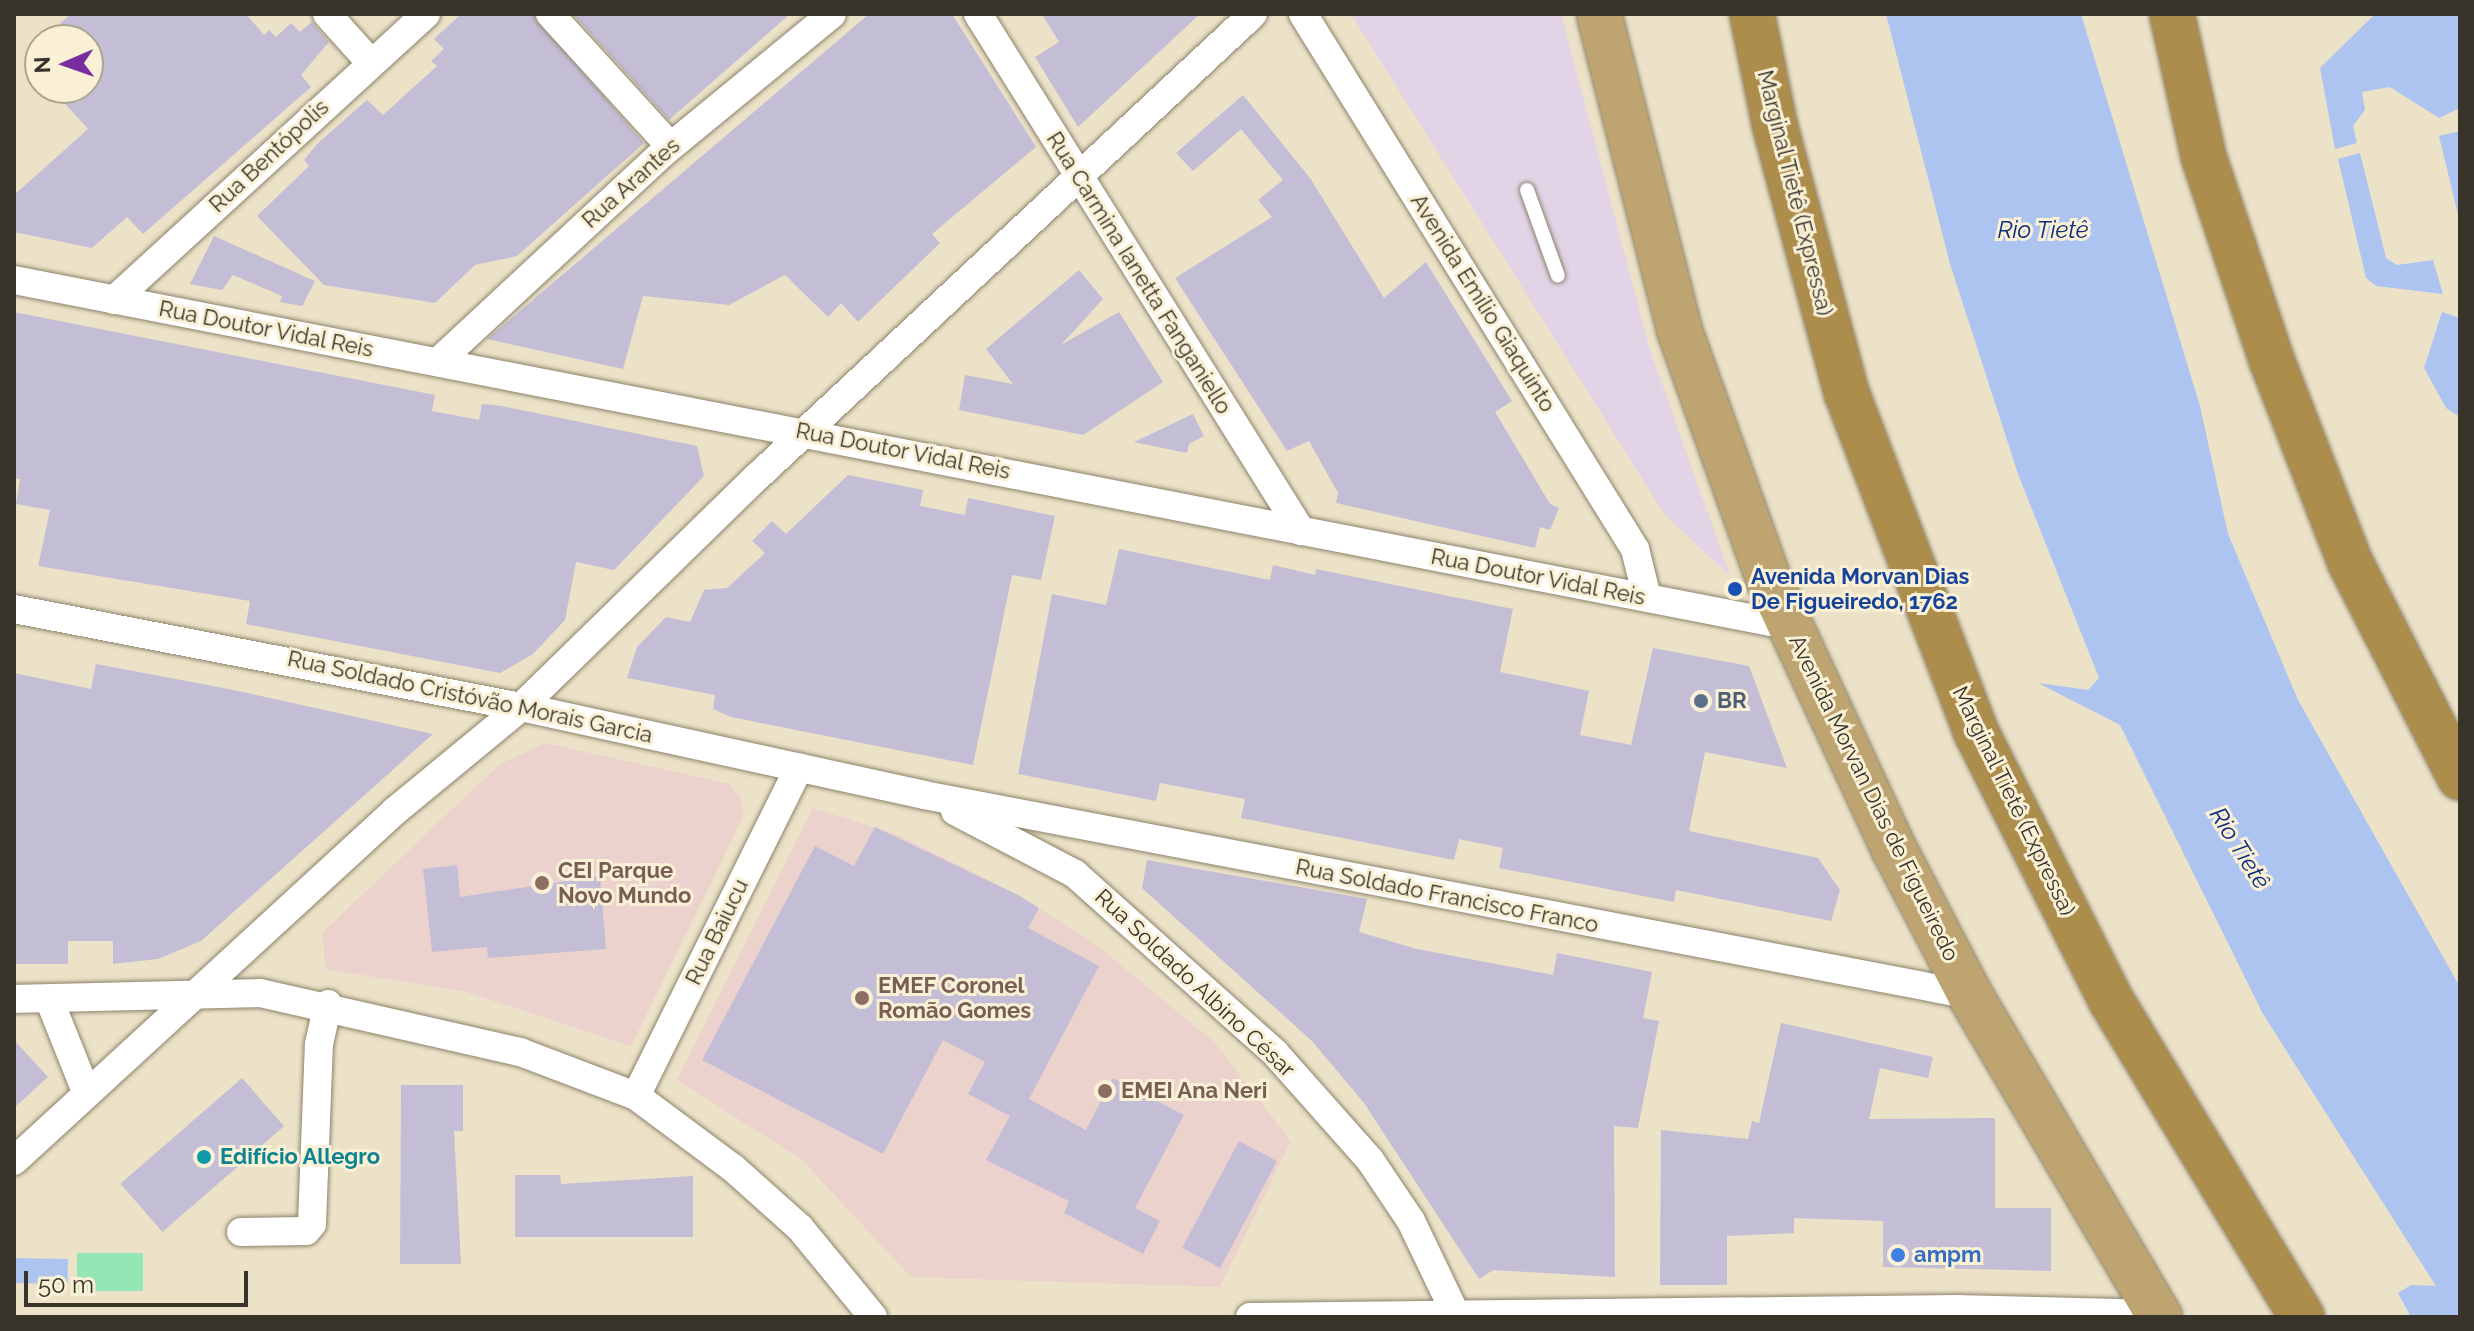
<!DOCTYPE html>
<html>
<head>
<meta charset="utf-8">
<style>
	body { margin:0 }
	#map { position:relative; width:2474px; height:1331px; overflow:hidden; background:#ece2c8; font-family:Raleway,sans-serif }
	div>[style] { position:absolute }
	[style*='--x'] { left:calc(var(--x)*1px); top:calc(var(--y)*1px); width:calc(var(--w)*1px); rotate:calc(var(--a)*1deg) }
	.education>* { inset:0; background:#ecd2cd }
	.medical>* { inset:0; background:#e2d3e6 }
	.green>* { inset:0; background:#94e7b4; transform-origin:0 0 }
	.water>* { inset:0; background:#adc4f1; transform-origin:0 0 }
	.building>* { inset:0; background:#c4bdd6; transform-origin:0 0 }
	.roads { filter:drop-shadow(0 0 2px #8c836b) drop-shadow(0 0 2px #8c836b) }
	.service>* { height:14px; margin:-7px; padding:0 7px; transform-origin:7px; border-radius:7px; background:#fff }
	.minor>* { height:28px; margin:-14px; padding:0 14px; transform-origin:14px; border-radius:14px; background:#fff }
	.trunk>* { height:44px; margin:-22px; padding:0 22px; transform-origin:22px; border-radius:22px; background:#bea470 }
	.motorway>* { height:44px; margin:-22px; padding:0 22px; transform-origin:22px; border-radius:22px; background:#ad8d4c }
	.dots>* { width:22px; height:22px; translate:-50% -50%; box-sizing:border-box; border:4px solid #f9f0d5; border-radius:50% }
	span { translate:-50% -50%; white-space:nowrap; text-align:center; line-height:1.15; -webkit-text-stroke:6px #f9f0d5; paint-order:stroke }
	.street-label { font-size:22px; color:#38342a }
	.transit-label { font-size:22px; color:#164399; font-weight:700 }
	.left { translate:0 -50%; text-align:left }
	.service-label { font-size:22px; color:#4e5e75; font-weight:700 }
	.education-label { font-size:22px; color:#785e54; font-weight:700 }
	.culture-label { font-size:22px; color:#0d838f; font-weight:700 }
	.shop-label { font-size:22px; color:#366cbe; font-weight:700 }
	.water-label { font-size:24px; color:#0b2d80; font-style:italic }
	.frame { position:absolute; inset:0; border:16px solid #38342a; pointer-events:none }
	.north { position:absolute; left:24px; top:24px; width:80px; height:80px; box-sizing:border-box; background:#f9f0d5; border:2px solid #aca591; border-radius:50%; rotate:268deg; font-size:22px; font-weight:700; line-height:32px; text-align:center; color:#38342a }
	.north::after { content:''; display:block; margin:auto; width:28px; height:36px; background:#782da0; clip-path:polygon(50% 0,100% 100%,50% 72%,0 100%) }
	.scale { position:absolute; left:24px; top:1271px; width:224px; height:36px; box-sizing:border-box; border:4px solid #38342a; border-top:0; padding-left:10px; font-size:24px; line-height:28px; white-space:nowrap; color:#38342a; -webkit-text-stroke:6px #f9f0d5; paint-order:stroke }
</style>
</head>
<body>
<div id="map">
	<div class="education">
		<i style="clip-path:polygon(545px 743px,730px 784px,741px 799px,743px 817px,631px 1046px,466px 992px,325px 969px,323px 932px,500px 764px)"></i>
		<i style="clip-path:polygon(813px 808px,898px 835px,1018px 895px,1098px 946px,1214px 1042px,1291px 1141px,1220px 1287px,911px 1277px,801px 1159px,677px 1080px)"></i>
	</div>
	<div class="medical">
		<i style="clip-path:polygon(1351px 14px,1561px 14px,1650px 350px,1730px 576px,1665px 515px)"></i>
	</div>
	<div class="green">
		<i style="left:143px;top:1253px;width:38px;height:66px;rotate:90deg"></i>
	</div>
	<div class="water">
		<i style="clip-path:polygon(1886px 14px,2081px 14px,2200px 406px,2228px 534px,2298px 700px,2460px 987px,2460px 1317px,2411px 1317px,2398px 1293px,2411px 1285px,2436px 1286px,2263px 1014px,2120px 725px,2038px 683px,2088px 690px,2099px 678px,2018px 474px,1950px 264px)"></i>
		<i style="clip-path:polygon(2375px 14px,2460px 14px,2460px 108px,2439px 118px,2390px 87px,2362px 92px,2365px 110px,2353px 126px,2357px 143px,2335px 149px,2320px 68px)"></i>
		<i style="clip-path:polygon(2460px 131px,2460px 223px,2439px 136px)"></i>
		<i style="clip-path:polygon(2360px 153px,2386px 258px,2397px 265px,2433px 260px,2443px 294px,2376px 286px,2366px 278px,2338px 159px)"></i>
		<i style="clip-path:polygon(2442px 312px,2460px 318px,2460px 417px,2446px 408px,2424px 368px)"></i>
		<i style="left:14px;top:1258px;width:54px;height:25px;rotate:1deg"></i>
	</div>
	<div class="building">
		<i style="clip-path:polygon(71px 14px,246px 14px,264px 35px,269px 30px,276px 37px,291px 23px,300px 32px,312px 22px,329px 42px,301px 75px,311px 87px,143px 234px,127px 217px,92px 248px,14px 232px,14px 195px,88px 129px,51px 88px,88px 88px,88px 40px,41px 40px)"></i>
		<i style="clip-path:polygon(461px 14px,533px 14px,644px 143px,517px 256px,475px 265px,435px 303px,324px 285px,257px 216px,309px 166px,304px 160px,317px 144px,367px 100px,383px 115px,437px 66px,431px 61px,444px 49px,434px 39px)"></i>
		<i style="clip-path:polygon(573px 14px,790px 14px,669px 120px)"></i>
		<i style="clip-path:polygon(869px 14px,952px 14px,1036px 147px,932px 234px,940px 243px,858px 322px,841px 303px,828px 317px,785px 275px,729px 305px,643px 296px,623px 369px,487px 339px)"></i>
		<i style="clip-path:polygon(1042px 14px,1200px 14px,1078px 127px,1035px 57px,1059px 42px)"></i>
		<i style="clip-path:polygon(1243px 95px,1310px 178px,1384px 298px,1426px 262px,1512px 401px,1495px 412px,1550px 504px,1559px 508px,1550px 530px,1540px 527px,1535px 548px,1336px 503px,1338px 493px,1309px 441px,1287px 451px,1175px 278px,1272px 217px,1258px 200px,1283px 180px,1241px 129px,1193px 171px,1176px 153px)"></i>
		<i style="clip-path:polygon(214px 236px,315px 281px,302px 306px,280px 302px,282px 296px,233px 275px,222px 290px,190px 284px)"></i>
		<i style="clip-path:polygon(1079px 270px,1103px 299px,1061px 345px,1119px 312px,1163px 382px,1083px 435px,959px 410px,965px 375px,1013px 384px,986px 349px)"></i>
		<i style="clip-path:polygon(14px 312px,435px 395px,432px 411px,479px 420px,482px 404px,502px 406px,697px 446px,704px 476px,614px 570px,576px 562px,565px 620px,533px 654px,500px 673px,246px 624px,250px 601px,38px 566px,50px 510px,16px 504px,20px 479px,14px 478px)"></i>
		<i style="clip-path:polygon(1193px 414px,1204px 436px,1189px 444px,1187px 453px,1134px 442px)"></i>
		<i style="clip-path:polygon(848px 475px,923px 490px,920px 506px,965px 515px,968px 498px,1055px 516px,1041px 580px,1012px 575px,973px 765px,731px 717px,713px 709px,715px 695px,627px 678px,637px 647px,666px 617px,690px 622px,704px 590px,727px 588px,765px 553px,752px 541px,772px 521px,786px 534px)"></i>
		<i style="clip-path:polygon(1119px 549px,1270px 580px,1273px 565px,1315px 575px,1316px 569px,1513px 609px,1500px 672px,1589px 691px,1580px 735px,1631px 745px,1653px 648px,1749px 666px,1787px 768px,1705px 752px,1689px 831px,1818px 858px,1840px 890px,1831px 921px,1676px 890px,1674px 902px,1499px 868px,1503px 848px,1459px 839px,1454px 860px,1241px 818px,1245px 799px,1160px 783px,1156px 801px,1018px 774px,1052px 594px,1106px 605px)"></i>
		<i style="clip-path:polygon(96px 664px,229px 689px,433px 734px,201px 941px,158px 959px,113px 964px,113px 941px,68px 941px,68px 964px,14px 964px,14px 673px,91px 689px)"></i>
		<i style="clip-path:polygon(875px 827px,1018px 895px,1039px 908px,1028px 928px,1099px 966px,1029px 1099px,1086px 1130px,1113px 1078px,1184px 1115px,1135px 1208px,1160px 1221px,1143px 1254px,1064px 1213px,1069px 1201px,986px 1160px,1010px 1116px,968px 1094px,985px 1062px,943px 1040px,883px 1154px,702px 1060px,815px 846px,854px 866px)"></i>
		<i style="clip-path:polygon(1147px 860px,1367px 899px,1359px 932px,1417px 949px,1553px 975px,1557px 953px,1652px 972px,1643px 1018px,1659px 1021px,1638px 1128px,1614px 1126px,1615px 1277px,1493px 1270px,1479px 1279px,1364px 1103px,1312px 1041px,1142px 888px)"></i>
		<i style="clip-path:polygon(457px 865px,460px 897px,600px 876px,606px 949px,488px 958px,487px 947px,432px 952px,423px 869px)"></i>
		<i style="clip-path:polygon(1781px 1023px,1933px 1057px,1928px 1078px,1880px 1068px,1869px 1119px,1995px 1118px,1995px 1208px,2051px 1208px,2051px 1271px,1883px 1267px,1883px 1221px,1794px 1218px,1794px 1233px,1727px 1236px,1727px 1285px,1660px 1285px,1661px 1130px,1748px 1139px,1752px 1121px,1759px 1123px)"></i>
		<i style="clip-path:polygon(14px 1040px,48px 1077px,14px 1108px)"></i>
		<i style="left:242px;top:1078px;width:64px;height:161px;rotate:49deg"></i>
		<i style="clip-path:polygon(401px 1085px,463px 1085px,463px 1131px,454px 1131px,461px 1264px,400px 1264px)"></i>
		<i style="left:1239px;top:1141px;width:43px;height:121px;rotate:28deg"></i>
		<i style="clip-path:polygon(515px 1175px,560px 1175px,561px 1184px,693px 1176px,693px 1237px,515px 1237px)"></i>
	</div>
	<div class="roads">
		<div class="service">
			<i style="--x:1527;--y:190;--w:91;--a:70.2"></i>
		</div>
		<div class="minor">
			<i style="--x:327;--y:14;--w:64;--a:48.1"></i>
			<i style="--x:550;--y:14;--w:178;--a:47.7"></i>
			<i style="--x:978;--y:14;--w:610;--a:58"></i>
			<i style="--x:1303;--y:14;--w:630;--a:58.18"></i>
			<i style="--x:1635;--y:549;--w:49;--a:76"></i>
			<i style="--x:14;--y:280;--w:1810;--a:11.02"></i>
			<i style="--x:114;--y:300;--w:423;--a:-42.5"></i>
			<i style="--x:439;--y:361;--w:307;--a:-42.9"></i>
			<i style="--x:664;--y:152;--w:217;--a:-39.4"></i>
			<i style="--x:14;--y:609;--w:516;--a:10.94"></i>
			<i style="--x:521;--y:707;--w:412;--a:12.3"></i>
			<i style="--x:924;--y:795;--w:1065;--a:10.82"></i>
			<i style="--x:955;--y:811;--w:136;--a:27.7"></i>
			<i style="--x:1075;--y:874;--w:268;--a:41.8"></i>
			<i style="--x:1275;--y:1053;--w:143;--a:48.4"></i>
			<i style="--x:1370;--y:1160;--w:73;--a:56.1"></i>
			<i style="--x:1411;--y:1221;--w:106;--a:64.4"></i>
			<i style="--x:14;--y:999;--w:246;--a:-1.4"></i>
			<i style="--x:260;--y:993;--w:267;--a:12.8"></i>
			<i style="--x:520;--y:1052;--w:124;--a:20.8"></i>
			<i style="--x:636;--y:1096;--w:121;--a:36.6"></i>
			<i style="--x:733;--y:1168;--w:90;--a:41.8"></i>
			<i style="--x:800;--y:1228;--w:115;--a:50.6"></i>
			<i style="--x:49;--y:999;--w:102;--a:68.2"></i>
			<i style="--x:636;--y:1096;--w:367;--a:-63.6"></i>
			<i style="--x:14;--y:1161;--w:517;--a:-42.57"></i>
			<i style="--x:395;--y:811;--w:163;--a:-39.5"></i>
			<i style="--x:521;--y:707;--w:331;--a:-44.3"></i>
			<i style="--x:758;--y:476;--w:677;--a:-43.03"></i>
			<i style="--x:241;--y:1232;--w:65;--a:-0.9"></i>
			<i style="--x:306;--y:1231;--w:9;--a:-49"></i>
			<i style="--x:312;--y:1224;--w:180;--a:-87.8"></i>
			<i style="--x:319;--y:1044;--w:41;--a:-77.3"></i>
			<i style="--x:1250;--y:1317;--w:706;--a:-0.65"></i>
			<i style="--x:1956;--y:1309;--w:202;--a:1.4"></i>
		</div>
		<div class="trunk">
			<i style="--x:1599;--y:14;--w:325;--a:75.7"></i>
			<i style="--x:1679;--y:329;--w:267;--a:70.3"></i>
			<i style="--x:1769;--y:580;--w:297;--a:65.1"></i>
			<i style="--x:1894;--y:849;--w:165;--a:62.5"></i>
			<i style="--x:1970;--y:995;--w:374;--a:59.5"></i>
		</div>
		<div class="motorway">
			<i style="--x:1752;--y:14;--w:114;--a:78.4"></i>
			<i style="--x:1775;--y:126;--w:278;--a:75"></i>
			<i style="--x:1847;--y:394;--w:362;--a:69.1"></i>
			<i style="--x:1976;--y:732;--w:302;--a:63.3"></i>
			<i style="--x:2112;--y:1002;--w:368;--a:58.9"></i>
			<i style="--x:2172;--y:14;--w:148;--a:77.5"></i>
			<i style="--x:2204;--y:158;--w:214;--a:71.5"></i>
			<i style="--x:2272;--y:361;--w:216;--a:68.8"></i>
			<i style="--x:2350;--y:562;--w:242;--a:63"></i>
		</div>
	</div>
	<div class="dots">
		<i style="left:1735px;top:589px;background:#1a4fb4"></i>
		<i style="left:1701px;top:701px;background:#5c6f8a"></i>
		<i style="left:542px;top:883px;background:#8d6e63"></i>
		<i style="left:862px;top:998px;background:#8d6e63"></i>
		<i style="left:1105px;top:1091px;background:#8d6e63"></i>
		<i style="left:204px;top:1157px;background:#0f9aa8"></i>
		<i style="left:1898px;top:1255px;background:#3f7fe0"></i>
	</div>
	<div class="street-label">
		<span style="left:269px;top:156px;rotate:-43deg">Rua Bentópolis</span>
		<span style="left:631px;top:183px;rotate:-42deg">Rua Arantes</span>
		<span style="left:1795px;top:193px;rotate:76deg">Marginal Tietê (Expressa)</span>
		<span style="left:1139px;top:273px;rotate:58deg">Rua Carmina Ianetta Fanganiello</span>
		<span style="left:1483px;top:303px;rotate:58deg">Avenida Emílio Giaquinto</span>
		<span style="left:266px;top:329px;rotate:11deg">Rua Doutor Vidal Reis</span>
		<span style="left:903px;top:451px;rotate:11deg">Rua Doutor Vidal Reis</span>
		<span style="left:1538px;top:577px;rotate:11deg">Rua Doutor Vidal Reis</span>
		<span style="left:470px;top:697px;rotate:12deg">Rua Soldado Cristóvão Morais Garcia</span>
		<span style="left:1874px;top:798px;rotate:64deg">Avenida Morvan Dias de Figueiredo</span>
		<span style="left:2014px;top:801px;rotate:64deg">Marginal Tietê (Expressa)</span>
		<span style="left:1447px;top:896px;rotate:11deg">Rua Soldado Francisco Franco</span>
		<span style="left:717px;top:932px;rotate:-64deg">Rua Baiucu</span>
		<span style="left:1195px;top:983px;rotate:43deg">Rua Soldado Albino César</span>
	</div>
	<div class="transit-label">
		<span class="left" style="left:1751px;top:589px">Avenida Morvan Dias<br>De Figueiredo, 1762</span>
	</div>
	<div class="service-label">
		<span class="left" style="left:1717px;top:701px">BR</span>
	</div>
	<div class="education-label">
		<span class="left" style="left:558px;top:883px">CEI Parque<br>Novo Mundo</span>
		<span class="left" style="left:878px;top:998px">EMEF Coronel<br>Romão Gomes</span>
		<span class="left" style="left:1121px;top:1091px">EMEI Ana Neri</span>
	</div>
	<div class="culture-label">
		<span class="left" style="left:220px;top:1157px">Edifício Allegro</span>
	</div>
	<div class="shop-label">
		<span class="left" style="left:1914px;top:1255px">ampm</span>
	</div>
	<div class="water-label">
		<span style="left:2043px;top:230px">Rio Tietê</span>
		<span style="left:2240px;top:848px;rotate:58deg">Rio Tietê</span>
	</div>
	<div class="frame"></div>
	<div class="north">N</div>
	<div class="scale">50 m</div>
</div>
</body>
</html>
